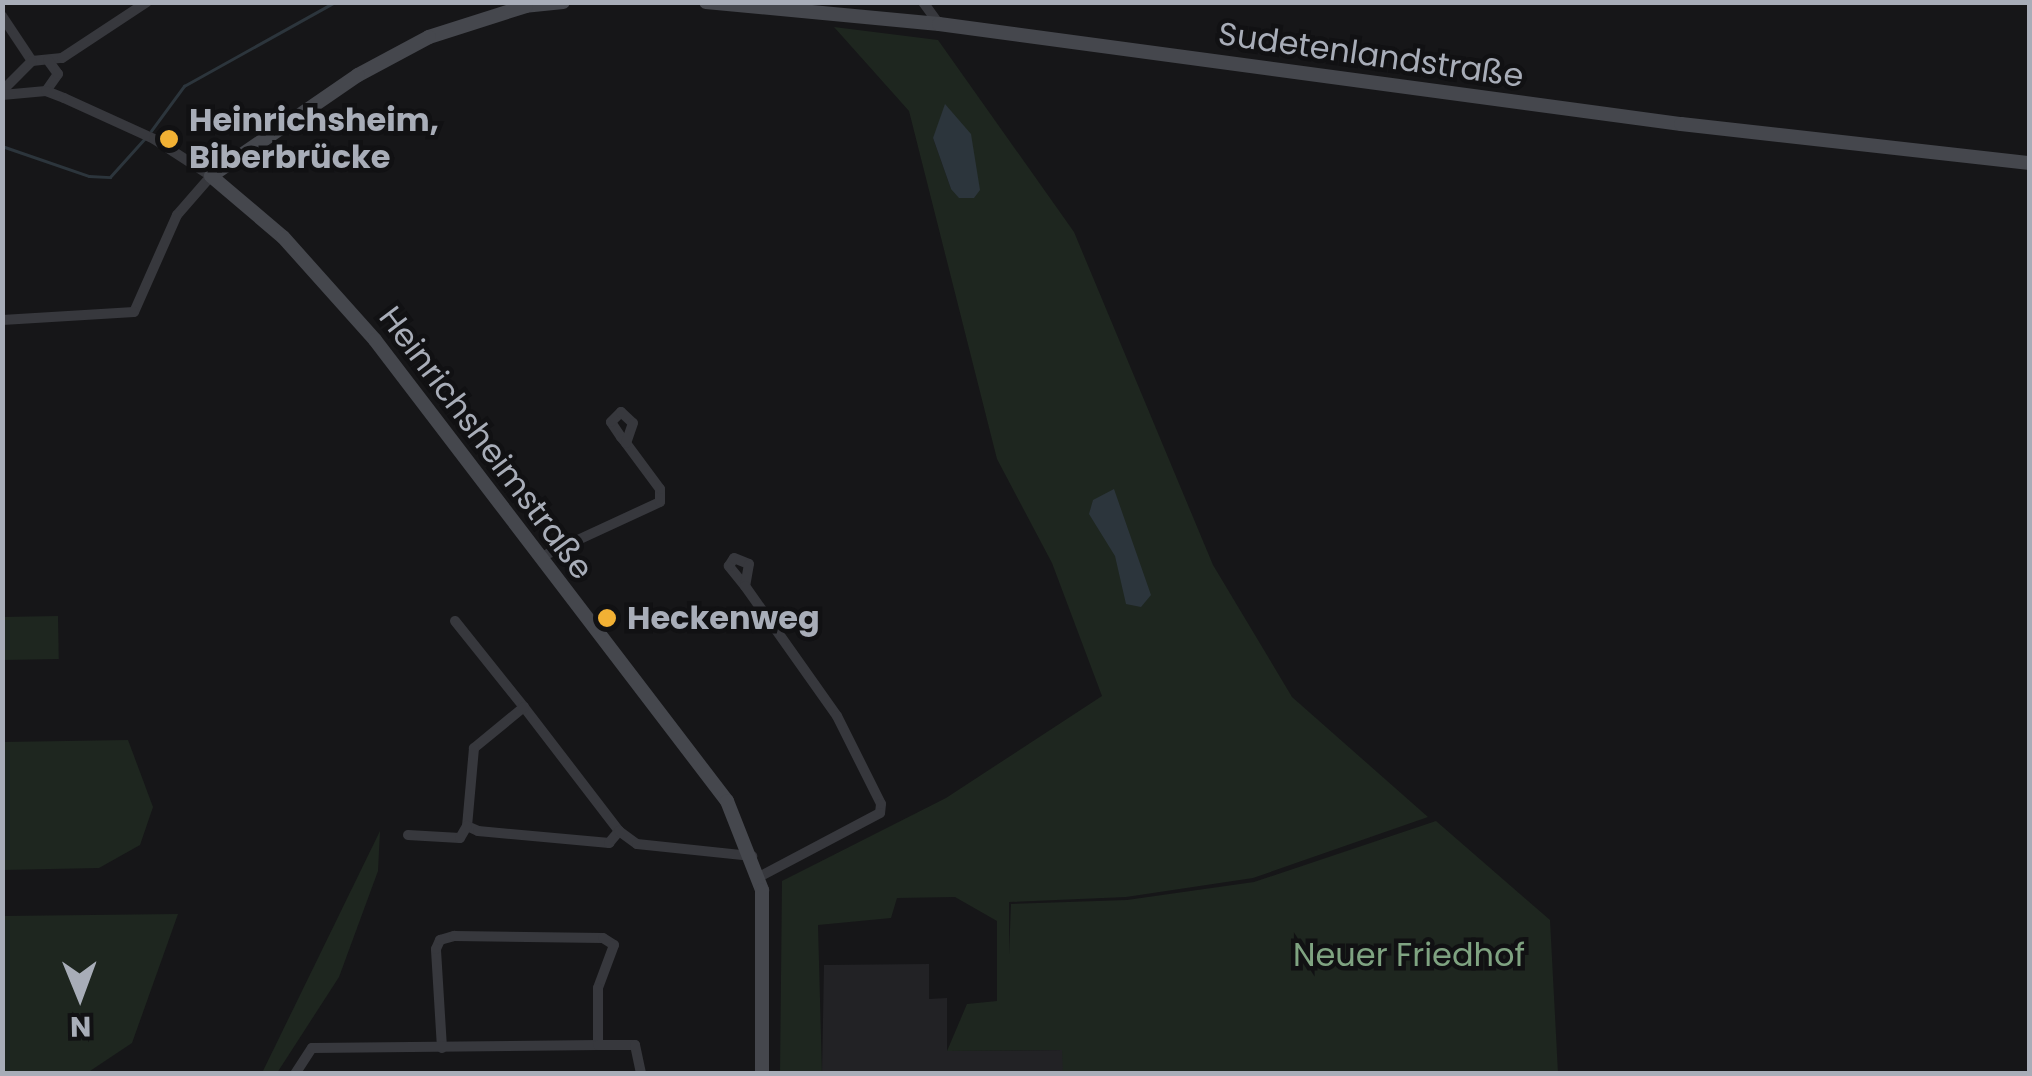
<!DOCTYPE html>
<html>
<head>
<meta charset="utf-8">
<style>
	body { margin:0 }
	#map { position:relative; width:2032px; height:1076px; overflow:hidden; background:#161618; font-family:Poppins,sans-serif }
	div>[style] { position:absolute }
	[style*='--x'] { left:calc(var(--x)*1px); top:calc(var(--y)*1px); width:calc(var(--w)*1px); rotate:calc(var(--a)*1deg) }
	.built>* { inset:0; background:#222225 }
	.green>* { inset:0; background:#1e261f; transform-origin:0 0 }
	.water>* { inset:0; background:#2c353c }
	.stream>* { height:2.5px; margin:-1.25px; padding:0 1.25px; transform-origin:1.25px; border-radius:1.25px; background:#2c353c }
	.street>* { height:10px; margin:-5px; padding:0 5px; transform-origin:5px; border-radius:5px; background:#37383d }
	.secondary>* { height:14px; margin:-7px; padding:0 7px; transform-origin:7px; border-radius:7px; background:#45474d }
	.dots>* { width:28px; height:28px; translate:-50% -50%; box-sizing:border-box; border:5px solid #111113; border-radius:50% }
	span { translate:-50% -50%; white-space:nowrap; text-align:center; line-height:1.15; -webkit-text-stroke:9px #111113; paint-order:stroke }
	.street-label { font-size:32px; color:#a8adb8 }
	.poi-label { font-size:32px; color:#a8adb8; font-weight:700 }
	.left { translate:0 -50%; text-align:left }
	.park-label { font-size:32px; color:#7fa381 }
	.frame { position:absolute; inset:0; border:5px solid #a8adb8; pointer-events:none }
	.north { position:absolute; left:30px; top:946px; width:100px; height:100px; -webkit-text-stroke:8px #111113; paint-order:stroke; rotate:179deg; font-size:28px; font-weight:700; line-height:40px; text-align:center; color:#a8adb8 }
	.north::after { content:''; display:block; margin:auto; width:35px; height:45px; background:#a8adb8; clip-path:polygon(50% 0,100% 100%,50% 72%,0 100%) }
</style>
</head>
<body>
<div id="map">
	<div class="built">
		<i style="clip-path:polygon(929px 964px,929px 999px,947px 998px,947px 1051px,1063px 1050px,1096px 1073px,822px 1074px,824px 965px)"></i>
	</div>
	<div class="green">
		<i style="clip-path:polygon(evenodd,834px 27px,938px 40px,1074px 232px,1213px 565px,1292px 697px,1428px 817px,1253px 878px,1126px 897px,1009px 902px,1009px 955px,1011px 904px,1127px 900px,1254px 882px,1436px 821px,1550px 920px,1558px 1073px,1063px 1073px,1062px 1050px,947px 1051px,967px 1004px,997px 1001px,997px 921px,955px 897px,897px 898px,891px 918px,818px 925px,822px 1073px,780px 1074px,782px 881px,946px 798px,1102px 696px,1052px 563px,997px 459px,909px 111px,834px 27px,970px 134px,975px 163px,951px 189px,933px 138px,970px 134px)"></i>
		<i style="left:58px;top:616px;width:43px;height:55px;rotate:89deg"></i>
		<i style="clip-path:polygon(128px 740px,153px 807px,140px 845px,99px 868px,3px 870px,3px 742px)"></i>
		<i style="clip-path:polygon(380px 831px,378px 871px,339px 977px,277px 1073px,262px 1073px)"></i>
		<i style="clip-path:polygon(178px 914px,132px 1043px,87px 1073px,3px 1073px,3px 916px)"></i>
	</div>
	<div class="water">
		<i style="clip-path:polygon(945px 104px,971px 134px,980px 190px,974px 198px,959px 198px,951px 189px,933px 138px)"></i>
		<i style="clip-path:polygon(1114px 489px,1151px 595px,1141px 607px,1126px 604px,1115px 556px,1089px 514px,1093px 500px)"></i>
	</div>
	<div class="stream">
		<i style="--x:151;--y:131;--w:56;--a:-53.7"></i>
		<i style="--x:184;--y:86;--w:173;--a:-29.1"></i>
		<i style="--x:2;--y:146;--w:92;--a:19"></i>
		<i style="--x:89;--y:176;--w:21;--a:3"></i>
		<i style="--x:110;--y:177;--w:54;--a:-48"></i>
	</div>
	<div class="street">
		<i style="--x:923;--y:2;--w:27;--a:54"></i>
		<i style="--x:2;--y:16;--w:54;--a:56.3"></i>
		<i style="--x:32;--y:61;--w:30;--a:-6"></i>
		<i style="--x:62;--y:58;--w:102;--a:-33.4"></i>
		<i style="--x:2;--y:91;--w:42;--a:-45"></i>
		<i style="--x:46;--y:91;--w:21;--a:-55"></i>
		<i style="--x:58;--y:74;--w:17;--a:-126"></i>
		<i style="--x:2;--y:95;--w:44;--a:-5.2"></i>
		<i style="--x:46;--y:91;--w:19;--a:21"></i>
		<i style="--x:64;--y:98;--w:99;--a:24.5"></i>
		<i style="--x:154;--y:139;--w:68;--a:33"></i>
		<i style="--x:211;--y:176;--w:52;--a:131.1"></i>
		<i style="--x:177;--y:215;--w:106;--a:113.9"></i>
		<i style="--x:134;--y:312;--w:132;--a:176.5"></i>
		<i style="--x:541;--y:557;--w:131;--a:-24.8"></i>
		<i style="--x:660;--y:502;--w:13;--a:-90"></i>
		<i style="--x:660;--y:489;--w:57;--a:-126.5"></i>
		<i style="--x:626;--y:443;--w:8;--a:-130"></i>
		<i style="--x:621;--y:437;--w:18;--a:-124"></i>
		<i style="--x:611;--y:422;--w:14;--a:-45"></i>
		<i style="--x:621;--y:412;--w:16;--a:43"></i>
		<i style="--x:633;--y:423;--w:21;--a:109"></i>
		<i style="--x:745;--y:586;--w:26;--a:-129"></i>
		<i style="--x:729;--y:566;--w:9;--a:-58"></i>
		<i style="--x:734;--y:558;--w:16;--a:22"></i>
		<i style="--x:749;--y:564;--w:22;--a:100"></i>
		<i style="--x:745;--y:586;--w:159;--a:54.7"></i>
		<i style="--x:837;--y:716;--w:98;--a:63.4"></i>
		<i style="--x:881;--y:804;--w:9;--a:96"></i>
		<i style="--x:880;--y:813;--w:135;--a:152.1"></i>
		<i style="--x:455;--y:621;--w:110;--a:51.3"></i>
		<i style="--x:619;--y:831;--w:156;--a:-127.5"></i>
		<i style="--x:524;--y:707;--w:65;--a:140.6"></i>
		<i style="--x:474;--y:748;--w:78;--a:95.1"></i>
		<i style="--x:467;--y:826;--w:12;--a:24"></i>
		<i style="--x:478;--y:831;--w:132;--a:5.2"></i>
		<i style="--x:609;--y:843;--w:16;--a:-50"></i>
		<i style="--x:619;--y:831;--w:22;--a:36"></i>
		<i style="--x:637;--y:844;--w:116;--a:6"></i>
		<i style="--x:408;--y:835;--w:52;--a:3.3"></i>
		<i style="--x:460;--y:838;--w:14;--a:-60"></i>
		<i style="--x:442;--y:1048;--w:99;--a:-93.5"></i>
		<i style="--x:436;--y:949;--w:10;--a:-66"></i>
		<i style="--x:440;--y:940;--w:15;--a:-16"></i>
		<i style="--x:454;--y:936;--w:149;--a:0.8"></i>
		<i style="--x:603;--y:938;--w:13;--a:32"></i>
		<i style="--x:614;--y:945;--w:46;--a:110.4"></i>
		<i style="--x:598;--y:988;--w:57;--a:90"></i>
		<i style="--x:295;--y:1074;--w:31;--a:-57"></i>
		<i style="--x:312;--y:1048;--w:286;--a:-0.6"></i>
		<i style="--x:598;--y:1045;--w:37;--a:0"></i>
		<i style="--x:635;--y:1045;--w:30;--a:78"></i>
	</div>
	<div class="secondary">
		<i style="--x:563;--y:2;--w:37;--a:174"></i>
		<i style="--x:526;--y:6;--w:102;--a:162.3"></i>
		<i style="--x:429;--y:37;--w:81;--a:151.8"></i>
		<i style="--x:358;--y:75;--w:178;--a:145.5"></i>
		<i style="--x:211;--y:176;--w:94;--a:40.3"></i>
		<i style="--x:283;--y:237;--w:138;--a:48.2"></i>
		<i style="--x:375;--y:340;--w:580;--a:52.64"></i>
		<i style="--x:727;--y:801;--w:96;--a:68.5"></i>
		<i style="--x:762;--y:890;--w:184;--a:90"></i>
		<i style="--x:706;--y:2;--w:234;--a:5.4"></i>
		<i style="--x:939;--y:24;--w:749;--a:7.68"></i>
		<i style="--x:1681;--y:124;--w:351;--a:6.4"></i>
	</div>
	<div class="dots">
		<i style="left:169px;top:139px;background:#f2b134"></i>
		<i style="left:607px;top:618px;background:#f2b134"></i>
	</div>
	<div class="street-label">
		<span style="left:1371px;top:55px;rotate:8deg">Sudetenlandstraße</span>
		<span style="left:486px;top:443px;rotate:53deg">Heinrichsheimstraße</span>
	</div>
	<div class="poi-label">
		<span class="left" style="left:189px;top:139px">Heinrichsheim,<br>Biberbrücke</span>
		<span class="left" style="left:627px;top:618px">Heckenweg</span>
	</div>
	<div class="park-label">
		<span style="left:1409px;top:955px">Neuer Friedhof</span>
	</div>
	<div class="frame"></div>
	<div class="north">N</div>
</div>
</body>
</html>
